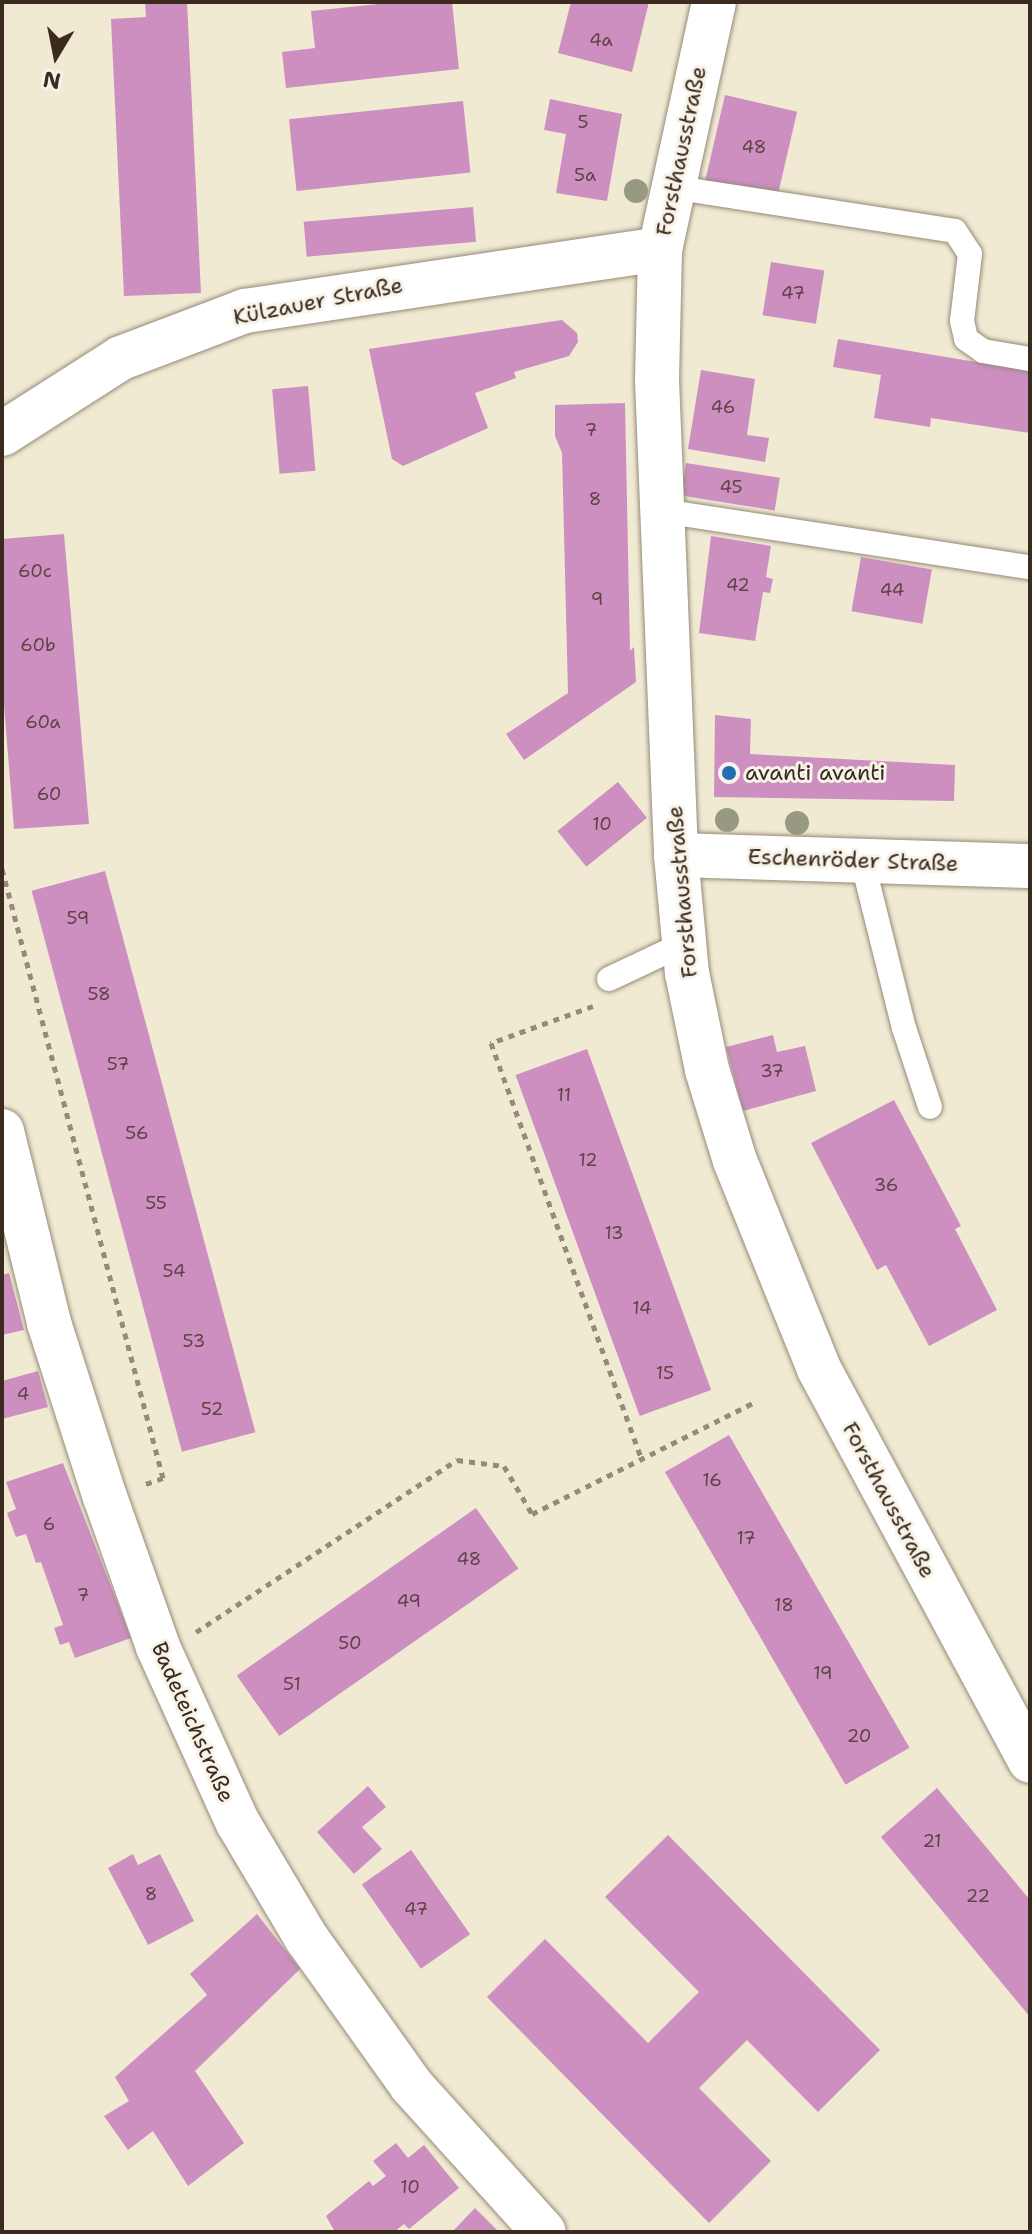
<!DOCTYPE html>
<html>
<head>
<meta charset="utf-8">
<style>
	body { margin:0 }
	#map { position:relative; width:1032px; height:2234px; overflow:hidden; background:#f0ead3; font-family:"Shantell Sans",sans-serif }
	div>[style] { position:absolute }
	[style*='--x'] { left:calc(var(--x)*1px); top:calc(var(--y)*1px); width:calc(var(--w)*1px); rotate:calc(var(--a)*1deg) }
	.building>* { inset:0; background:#cd8fc0; transform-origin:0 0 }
	.path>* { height:5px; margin-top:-2.5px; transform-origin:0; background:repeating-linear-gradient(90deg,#968a78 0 6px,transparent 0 12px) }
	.roads { filter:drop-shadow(0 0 2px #968a78) drop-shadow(0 0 2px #968a78) }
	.lane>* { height:24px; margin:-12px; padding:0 12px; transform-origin:12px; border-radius:12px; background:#fff }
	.street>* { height:44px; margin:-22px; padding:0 22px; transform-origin:22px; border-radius:22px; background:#fff }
	.trees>* { width:24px; height:24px; margin:-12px; border-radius:50%; background:#979980 }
	.dots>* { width:22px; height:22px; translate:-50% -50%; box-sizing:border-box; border:4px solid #f7f3e8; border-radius:50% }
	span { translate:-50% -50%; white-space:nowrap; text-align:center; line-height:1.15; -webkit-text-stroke:6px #f7f3e8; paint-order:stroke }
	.number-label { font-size:18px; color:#604346 }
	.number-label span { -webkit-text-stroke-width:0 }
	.street-label { font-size:22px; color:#3b2a1e }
	.poi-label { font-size:22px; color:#3b2a1e }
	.left { translate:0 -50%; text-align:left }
	.frame { position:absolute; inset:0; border:4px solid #3b2a1e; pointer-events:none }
	.north { position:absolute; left:16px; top:16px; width:80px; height:80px; -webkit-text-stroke:6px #f7f3e8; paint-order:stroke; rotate:190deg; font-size:22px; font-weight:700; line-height:32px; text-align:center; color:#3b2a1e }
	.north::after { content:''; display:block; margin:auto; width:28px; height:36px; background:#3b2a1e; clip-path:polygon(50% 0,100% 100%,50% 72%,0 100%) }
</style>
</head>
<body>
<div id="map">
	<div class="building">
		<i style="clip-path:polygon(145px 2px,187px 2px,201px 293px,124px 296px,111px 19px,146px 17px)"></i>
		<i style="clip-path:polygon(398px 2px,452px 2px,459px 69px,286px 88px,282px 52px,315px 48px,311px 11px)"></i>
		<i style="clip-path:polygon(571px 2px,649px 2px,632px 72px,558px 53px)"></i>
		<i style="left:725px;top:95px;width:74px;height:89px;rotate:13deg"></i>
		<i style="clip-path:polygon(550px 99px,622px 114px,607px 201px,556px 193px,566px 134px,544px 130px)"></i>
		<i style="left:463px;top:101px;width:72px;height:175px;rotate:84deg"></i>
		<i style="left:473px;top:207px;width:35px;height:170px;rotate:85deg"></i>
		<i style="left:771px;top:262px;width:54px;height:54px;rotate:9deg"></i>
		<i style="clip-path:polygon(562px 320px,577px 333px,578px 342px,569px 356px,514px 372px,516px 378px,475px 393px,488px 428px,403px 466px,392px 459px,369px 349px)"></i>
		<i style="clip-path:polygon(838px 339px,1030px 371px,1030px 433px,931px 418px,930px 427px,874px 418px,881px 375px,833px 367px)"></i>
		<i style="clip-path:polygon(701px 370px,755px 379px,747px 435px,769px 438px,765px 462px,688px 449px)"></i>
		<i style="left:308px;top:386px;width:85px;height:36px;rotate:85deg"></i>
		<i style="clip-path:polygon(625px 403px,630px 651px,634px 647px,636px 682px,524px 760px,506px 734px,568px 693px,562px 453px,555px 436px,555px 405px)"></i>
		<i style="left:686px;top:463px;width:95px;height:33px;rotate:9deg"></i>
		<i style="clip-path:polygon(64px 534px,89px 824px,14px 829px,2px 681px,2px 539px)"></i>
		<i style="clip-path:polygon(711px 536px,771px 546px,766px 577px,773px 579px,770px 593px,763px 592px,755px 641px,699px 633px)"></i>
		<i style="left:861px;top:557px;width:72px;height:55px;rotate:10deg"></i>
		<i style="clip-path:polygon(715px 715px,751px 719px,750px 754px,955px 765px,954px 801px,714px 797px)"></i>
		<i style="left:618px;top:782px;width:46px;height:78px;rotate:51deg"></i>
		<i style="left:105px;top:871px;width:581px;height:76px;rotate:75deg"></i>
		<i style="clip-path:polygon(773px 1035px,777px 1052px,805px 1046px,816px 1091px,743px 1111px,726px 1047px)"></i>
		<i style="left:587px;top:1049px;width:363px;height:76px;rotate:70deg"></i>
		<i style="clip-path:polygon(894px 1100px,961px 1226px,955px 1229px,997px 1310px,929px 1346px,886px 1265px,877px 1270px,811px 1143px)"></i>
		<i style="clip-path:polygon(9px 1273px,24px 1330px,2px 1335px,2px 1275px)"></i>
		<i style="clip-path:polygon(38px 1371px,48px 1407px,2px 1419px,2px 1381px)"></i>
		<i style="left:729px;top:1435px;width:361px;height:74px;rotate:60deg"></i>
		<i style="clip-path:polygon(63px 1463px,131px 1638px,75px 1658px,69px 1642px,60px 1645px,54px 1628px,63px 1625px,41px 1562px,36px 1563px,26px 1534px,16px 1537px,7px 1513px,16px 1509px,6px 1482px)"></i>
		<i style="left:476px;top:1508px;width:74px;height:292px;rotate:55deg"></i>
		<i style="clip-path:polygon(368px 1786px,386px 1807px,362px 1827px,382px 1849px,354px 1874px,317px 1832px)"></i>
		<i style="clip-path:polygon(937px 1788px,1030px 1900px,1030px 2017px,881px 1837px)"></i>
		<i style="clip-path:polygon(668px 1835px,880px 2050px,818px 2112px,747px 2040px,699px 2088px,771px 2161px,709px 2223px,487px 1997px,545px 1939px,648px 2043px,699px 1992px,605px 1897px)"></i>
		<i style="left:411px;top:1850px;width:103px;height:60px;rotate:55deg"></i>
		<i style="clip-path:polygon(133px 1854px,138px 1865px,160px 1854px,194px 1921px,148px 1945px,108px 1868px)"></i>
		<i style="clip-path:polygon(257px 1914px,300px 1969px,195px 2071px,244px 2143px,188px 2186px,153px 2131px,128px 2150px,104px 2116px,129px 2101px,115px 2077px,207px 1995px,190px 1974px)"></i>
		<i style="clip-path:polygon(396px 2143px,408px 2158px,424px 2145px,459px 2188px,409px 2229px,404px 2224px,394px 2232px,335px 2232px,326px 2216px,369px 2181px,373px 2186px,386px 2176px,373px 2161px)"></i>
		<i style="clip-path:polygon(475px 2208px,499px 2232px,452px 2232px)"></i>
	</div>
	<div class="path">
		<i style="--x:2;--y:869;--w:630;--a:75.19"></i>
		<i style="--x:163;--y:1478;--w:21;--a:161"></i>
		<i style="--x:593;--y:1006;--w:109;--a:160.1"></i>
		<i style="--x:491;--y:1043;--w:443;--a:70.1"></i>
		<i style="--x:196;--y:1632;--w:313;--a:-33.4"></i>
		<i style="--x:457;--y:1460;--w:47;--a:7.3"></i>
		<i style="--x:504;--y:1466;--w:56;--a:59.7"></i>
		<i style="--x:532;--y:1514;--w:250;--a:-26.7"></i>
	</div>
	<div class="roads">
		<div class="lane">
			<i style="--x:671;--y:187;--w:287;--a:8.8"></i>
			<i style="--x:955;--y:231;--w:27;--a:57"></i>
			<i style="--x:970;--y:254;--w:67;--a:96.8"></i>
			<i style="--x:962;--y:321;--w:18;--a:77"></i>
			<i style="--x:966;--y:339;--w:21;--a:35"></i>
			<i style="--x:983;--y:351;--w:48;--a:9.7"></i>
			<i style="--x:662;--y:511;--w:372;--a:8.7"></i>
			<i style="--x:862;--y:860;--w:173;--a:76"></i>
			<i style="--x:904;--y:1028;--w:83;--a:71.8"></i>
			<i style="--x:609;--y:979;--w:82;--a:-25.3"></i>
		</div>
		<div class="street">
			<i style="--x:714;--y:2;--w:253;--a:102.3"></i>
			<i style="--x:660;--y:249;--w:131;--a:91.3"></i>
			<i style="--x:657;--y:380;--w:475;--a:87.7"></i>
			<i style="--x:676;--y:855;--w:119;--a:84.7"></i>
			<i style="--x:687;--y:973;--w:99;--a:78.3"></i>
			<i style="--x:707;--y:1070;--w:95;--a:72.9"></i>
			<i style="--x:735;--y:1161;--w:224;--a:68"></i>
			<i style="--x:819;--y:1369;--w:445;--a:61.7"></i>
			<i style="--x:2;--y:434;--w:141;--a:-32.6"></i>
			<i style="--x:121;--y:358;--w:133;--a:-20.8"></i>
			<i style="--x:245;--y:311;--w:420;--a:-8.5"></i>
			<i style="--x:676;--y:855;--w:354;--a:1.8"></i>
			<i style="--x:2;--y:1131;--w:198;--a:76.2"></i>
			<i style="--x:49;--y:1323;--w:183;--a:72.2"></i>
			<i style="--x:105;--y:1497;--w:159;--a:70.5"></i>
			<i style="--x:158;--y:1647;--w:193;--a:65.6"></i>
			<i style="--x:238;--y:1823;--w:135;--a:59.3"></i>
			<i style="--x:307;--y:1939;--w:179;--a:54.5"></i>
			<i style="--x:411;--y:2085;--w:198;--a:47.9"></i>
		</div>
	</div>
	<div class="trees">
		<i style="left:636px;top:191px"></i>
		<i style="left:727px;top:820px"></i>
		<i style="left:797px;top:823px"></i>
	</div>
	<div class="dots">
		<i style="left:729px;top:773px;background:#1f6fb2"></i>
	</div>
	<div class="number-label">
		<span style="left:601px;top:40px">4a</span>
		<span style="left:583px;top:122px">5</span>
		<span style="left:754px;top:147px">48</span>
		<span style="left:585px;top:175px">5a</span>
		<span style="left:793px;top:293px">47</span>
		<span style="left:723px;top:407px">46</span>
		<span style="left:591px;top:430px">7</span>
		<span style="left:731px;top:487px">45</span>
		<span style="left:595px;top:499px">8</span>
		<span style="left:35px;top:571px">60c</span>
		<span style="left:738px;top:585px">42</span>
		<span style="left:892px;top:590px">44</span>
		<span style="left:597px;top:599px">9</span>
		<span style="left:38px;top:645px">60b</span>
		<span style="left:43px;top:722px">60a</span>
		<span style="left:49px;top:794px">60</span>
		<span style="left:602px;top:824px">10</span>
		<span style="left:78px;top:918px">59</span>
		<span style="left:99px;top:994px">58</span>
		<span style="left:118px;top:1064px">57</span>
		<span style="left:772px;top:1071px">37</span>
		<span style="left:564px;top:1095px">11</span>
		<span style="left:137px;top:1133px">56</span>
		<span style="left:588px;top:1160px">12</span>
		<span style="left:886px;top:1185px">36</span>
		<span style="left:156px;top:1203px">55</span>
		<span style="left:614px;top:1233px">13</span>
		<span style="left:174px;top:1271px">54</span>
		<span style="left:642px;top:1308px">14</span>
		<span style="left:194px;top:1341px">53</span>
		<span style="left:665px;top:1373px">15</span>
		<span style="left:23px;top:1394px">4</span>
		<span style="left:212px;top:1409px">52</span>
		<span style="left:712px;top:1480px">16</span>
		<span style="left:49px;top:1524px">6</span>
		<span style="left:746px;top:1538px">17</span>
		<span style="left:469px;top:1559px">48</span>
		<span style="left:83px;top:1595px">7</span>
		<span style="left:409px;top:1601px">49</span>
		<span style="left:784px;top:1605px">18</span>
		<span style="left:350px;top:1643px">50</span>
		<span style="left:823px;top:1673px">19</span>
		<span style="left:292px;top:1684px">51</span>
		<span style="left:859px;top:1736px">20</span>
		<span style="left:932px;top:1841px">21</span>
		<span style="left:151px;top:1894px">8</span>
		<span style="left:978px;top:1896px">22</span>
		<span style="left:416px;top:1909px">47</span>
		<span style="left:410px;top:2187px">10</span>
	</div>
	<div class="street-label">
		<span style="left:681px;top:151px;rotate:-78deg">Forsthausstraße</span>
		<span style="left:318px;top:301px;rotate:-11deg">Külzauer Straße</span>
		<span style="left:853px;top:860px;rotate:2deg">Eschenröder Straße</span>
		<span style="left:682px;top:892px;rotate:-95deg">Forsthausstraße</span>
		<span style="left:889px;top:1500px;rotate:62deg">Forsthausstraße</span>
		<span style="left:193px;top:1722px;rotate:66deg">Badeteichstraße</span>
	</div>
	<div class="poi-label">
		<span class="left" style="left:745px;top:773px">avanti avanti</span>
	</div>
	<div class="frame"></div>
	<div class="north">N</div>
</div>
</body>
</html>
